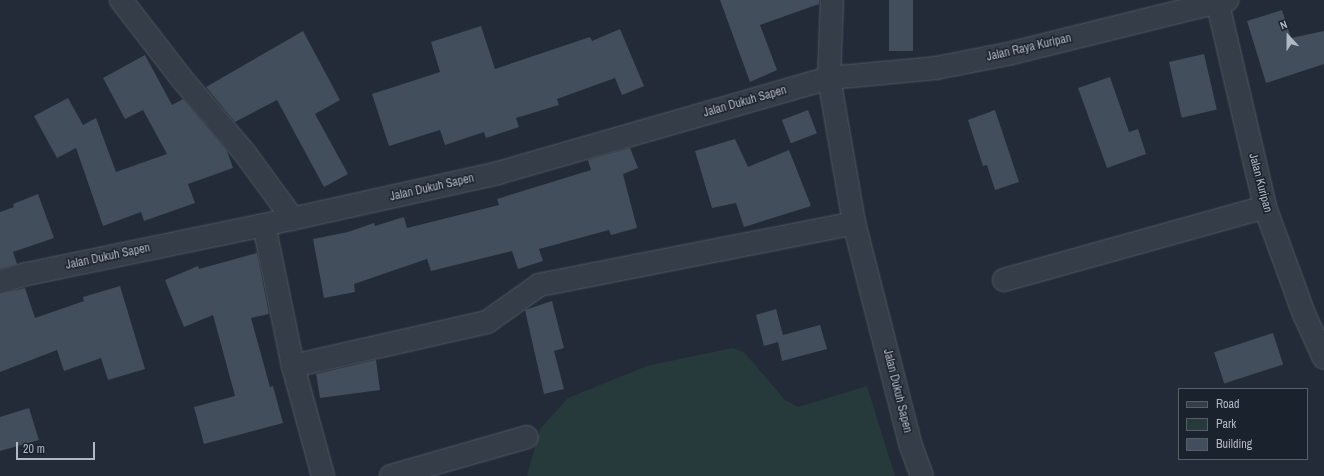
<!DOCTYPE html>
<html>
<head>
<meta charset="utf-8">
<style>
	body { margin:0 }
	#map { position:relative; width:1324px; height:476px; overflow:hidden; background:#222b37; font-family:"Archivo Narrow",sans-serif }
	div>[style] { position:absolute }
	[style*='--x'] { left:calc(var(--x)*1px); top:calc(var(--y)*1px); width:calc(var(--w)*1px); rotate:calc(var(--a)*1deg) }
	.green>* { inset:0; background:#263a3b }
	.building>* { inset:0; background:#434e5c; transform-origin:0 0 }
	.roads { filter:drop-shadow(0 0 1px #505863) drop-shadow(0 0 1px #505863) }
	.minor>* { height:22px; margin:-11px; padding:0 11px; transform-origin:11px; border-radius:11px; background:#353d48 }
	span { translate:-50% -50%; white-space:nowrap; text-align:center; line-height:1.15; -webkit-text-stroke:3px #1a222d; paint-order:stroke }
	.street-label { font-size:12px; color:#b0b8c4 }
	.legend { position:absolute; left:1178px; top:388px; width:130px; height:72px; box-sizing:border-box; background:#1a222d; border:1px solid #565e69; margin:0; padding:5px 7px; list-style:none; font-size:12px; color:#b0b8c4 }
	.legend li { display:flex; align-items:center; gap:8px; height:20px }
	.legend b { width:20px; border:1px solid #565e69 }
	.north { position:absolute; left:1268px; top:16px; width:40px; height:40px; -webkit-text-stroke:3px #1a222d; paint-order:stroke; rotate:339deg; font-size:11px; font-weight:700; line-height:16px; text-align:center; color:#b0b8c4 }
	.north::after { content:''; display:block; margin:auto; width:14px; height:18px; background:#b0b8c4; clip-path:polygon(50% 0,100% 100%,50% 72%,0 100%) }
	.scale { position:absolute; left:16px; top:442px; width:79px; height:18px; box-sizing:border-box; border:2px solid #b0b8c4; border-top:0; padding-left:5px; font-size:12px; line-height:14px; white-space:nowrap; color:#b0b8c4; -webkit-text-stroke:3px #1a222d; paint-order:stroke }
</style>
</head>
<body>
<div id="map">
	<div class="green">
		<i style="clip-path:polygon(732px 348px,744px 352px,785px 400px,798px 407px,867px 386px,895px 476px,527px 476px,540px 429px,568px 398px,647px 366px)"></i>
	</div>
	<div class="building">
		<i style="clip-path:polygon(720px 0,819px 0,819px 4px,760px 25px,777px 70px,750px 82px)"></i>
		<i style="left:889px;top:0;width:24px;height:51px"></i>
		<i style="clip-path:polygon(1282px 10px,1291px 38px,1324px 31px,1324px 64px,1266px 83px,1247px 21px)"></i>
		<i style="clip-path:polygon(481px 26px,495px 69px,590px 37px,592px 41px,620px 29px,644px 86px,622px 95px,615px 78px,557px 99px,559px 105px,516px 118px,519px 127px,486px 138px,484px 132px,445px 145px,440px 130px,389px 146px,372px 94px,440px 72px,431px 42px)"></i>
		<i style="clip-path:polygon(303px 31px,340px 100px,315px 114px,348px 174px,324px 187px,277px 100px,235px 122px,206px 87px)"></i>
		<i style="left:1204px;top:54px;width:57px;height:36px;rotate:77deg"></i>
		<i style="clip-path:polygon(145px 55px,172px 105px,183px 99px,227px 151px,233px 168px,188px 184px,195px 203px,144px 221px,141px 212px,103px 226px,76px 148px,57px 158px,34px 116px,68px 98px,83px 125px,96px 118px,116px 172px,167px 154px,143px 110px,125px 119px,103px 78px)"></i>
		<i style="clip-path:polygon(1110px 77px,1129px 132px,1138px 129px,1146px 154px,1107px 168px,1078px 88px)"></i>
		<i style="left:808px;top:110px;width:25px;height:28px;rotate:69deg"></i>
		<i style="clip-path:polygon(995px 110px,1019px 182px,995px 190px,987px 165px,983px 166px,968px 120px)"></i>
		<i style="clip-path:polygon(735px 139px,748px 167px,789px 150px,811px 206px,744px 227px,736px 203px,712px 208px,695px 151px)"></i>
		<i style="clip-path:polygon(630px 148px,638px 168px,623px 174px,637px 228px,611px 235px,609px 230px,539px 249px,543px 261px,518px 269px,512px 251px,431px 271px,427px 259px,354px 284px,355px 292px,324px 298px,313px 239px,348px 232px,374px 223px,375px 226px,404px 217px,407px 228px,499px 205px,497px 199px,591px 170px,588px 160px)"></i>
		<i style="clip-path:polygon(38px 194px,54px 238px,13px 252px,17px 264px,0 269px,0 212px,14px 207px,13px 204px)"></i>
		<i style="clip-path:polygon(257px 253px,269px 314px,251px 318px,270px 387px,273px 386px,283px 423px,204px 444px,194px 407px,235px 396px,213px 315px,184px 327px,165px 280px,198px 266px,199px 269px)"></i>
		<i style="clip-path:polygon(120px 286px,145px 369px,108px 380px,101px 358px,64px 371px,57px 350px,0 372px,0 294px,25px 288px,35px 318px,84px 301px,83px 297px)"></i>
		<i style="clip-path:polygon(552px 301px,564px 348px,554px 351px,564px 389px,544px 394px,525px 310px)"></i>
		<i style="clip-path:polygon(776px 309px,783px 335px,820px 325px,827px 349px,782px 361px,778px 342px,764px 346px,756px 315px)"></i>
		<i style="left:1273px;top:333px;width:33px;height:62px;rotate:72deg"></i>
		<i style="clip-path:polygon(376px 360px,380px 390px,320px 398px,316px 374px)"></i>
		<i style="clip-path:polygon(29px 408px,39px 440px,0 451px,0 417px)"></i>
	</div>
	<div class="roads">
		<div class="minor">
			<i style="--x:121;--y:0;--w:100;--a:52.3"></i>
			<i style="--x:182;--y:79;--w:96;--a:49.7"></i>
			<i style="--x:244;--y:152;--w:83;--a:53.8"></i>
			<i style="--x:832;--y:0;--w:78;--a:92.2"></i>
			<i style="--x:829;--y:78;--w:147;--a:80.2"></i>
			<i style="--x:854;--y:223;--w:230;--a:75.7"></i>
			<i style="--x:911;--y:446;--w:32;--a:70"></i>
			<i style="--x:1217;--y:0;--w:212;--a:76.9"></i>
			<i style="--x:1265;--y:207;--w:114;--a:70"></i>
			<i style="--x:1304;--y:314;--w:48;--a:65.6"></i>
			<i style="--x:264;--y:225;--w:144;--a:78.4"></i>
			<i style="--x:293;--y:366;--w:114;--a:74.7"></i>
			<i style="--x:1004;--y:280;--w:271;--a:-15.6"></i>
			<i style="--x:0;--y:282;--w:28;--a:-17"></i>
			<i style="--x:27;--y:274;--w:242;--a:-11.7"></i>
			<i style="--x:264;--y:225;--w:240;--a:-12.5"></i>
			<i style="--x:498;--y:173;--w:344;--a:-16"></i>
			<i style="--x:829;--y:78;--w:107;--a:-5.3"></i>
			<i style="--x:936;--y:68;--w:73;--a:-11"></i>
			<i style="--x:1008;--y:54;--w:226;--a:-13.9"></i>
			<i style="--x:293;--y:366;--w:199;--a:-12.8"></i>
			<i style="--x:487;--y:322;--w:64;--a:-35.4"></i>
			<i style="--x:539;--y:285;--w:321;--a:-11.1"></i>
			<i style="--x:391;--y:476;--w:141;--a:-16"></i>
		</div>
	</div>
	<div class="street-label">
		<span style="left:1029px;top:48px;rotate:-13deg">Jalan Raya Kuripan</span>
		<span style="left:745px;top:102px;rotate:-16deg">Jalan Dukuh Sapen</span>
		<span style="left:1260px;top:183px;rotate:75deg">Jalan Kuripan</span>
		<span style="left:432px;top:188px;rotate:-13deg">Jalan Dukuh Sapen</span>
		<span style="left:108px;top:257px;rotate:-12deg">Jalan Dukuh Sapen</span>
		<span style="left:897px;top:391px;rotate:76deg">Jalan Dukuh Sapen</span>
	</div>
	<ul class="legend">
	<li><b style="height:5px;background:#353d48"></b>Road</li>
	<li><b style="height:11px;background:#263a3b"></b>Park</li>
	<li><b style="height:11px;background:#434e5c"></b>Building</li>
	</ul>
	<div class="north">N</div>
	<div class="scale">20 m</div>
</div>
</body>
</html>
